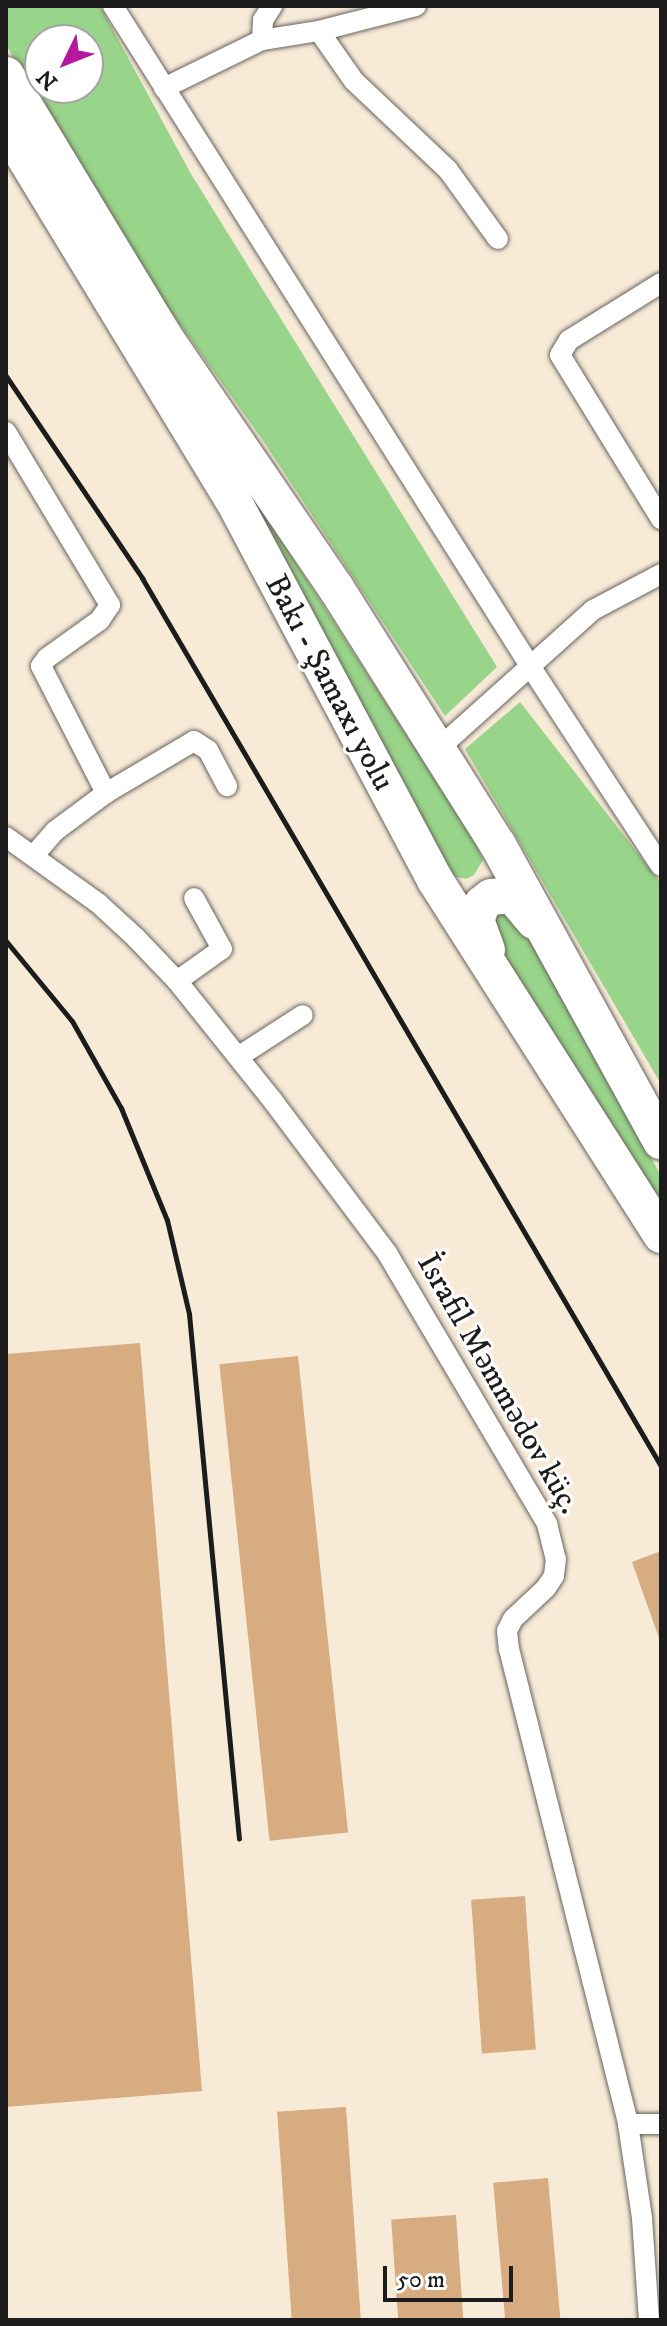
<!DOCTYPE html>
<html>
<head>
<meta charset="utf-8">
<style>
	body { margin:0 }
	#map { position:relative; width:667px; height:2326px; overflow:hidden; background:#f7ebd8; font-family:"IM FELL DW Pica",serif }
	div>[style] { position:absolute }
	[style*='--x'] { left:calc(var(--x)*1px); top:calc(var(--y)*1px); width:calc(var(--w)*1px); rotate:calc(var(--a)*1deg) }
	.green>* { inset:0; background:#98d489 }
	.building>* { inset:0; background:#d6ac80; transform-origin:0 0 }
	.roads { filter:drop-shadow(0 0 2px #69645e) drop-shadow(0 0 2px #69645e) }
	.street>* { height:20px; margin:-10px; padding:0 10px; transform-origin:10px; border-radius:10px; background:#fff }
	.highway>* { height:36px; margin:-18px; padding:0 18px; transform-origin:18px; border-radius:18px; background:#fff }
	.rail>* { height:5px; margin:-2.5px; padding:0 2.5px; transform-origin:2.5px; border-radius:2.5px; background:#1c1c1c }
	span { translate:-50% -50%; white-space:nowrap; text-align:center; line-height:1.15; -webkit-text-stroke:6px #fff; paint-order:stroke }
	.street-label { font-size:32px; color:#1c1c1c }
	.frame { position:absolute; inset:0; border:8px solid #1c1c1c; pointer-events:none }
	.north { position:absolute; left:24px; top:24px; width:80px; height:80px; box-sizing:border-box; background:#fff; border:2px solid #a4a4a4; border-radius:50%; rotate:227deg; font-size:22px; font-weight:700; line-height:32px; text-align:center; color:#1c1c1c }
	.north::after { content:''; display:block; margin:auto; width:28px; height:36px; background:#b5179e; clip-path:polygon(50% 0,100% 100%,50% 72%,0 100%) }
	.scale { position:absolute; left:383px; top:2266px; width:130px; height:36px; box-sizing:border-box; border:4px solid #1c1c1c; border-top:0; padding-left:10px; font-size:24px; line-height:28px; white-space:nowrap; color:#1c1c1c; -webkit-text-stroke:6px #fff; paint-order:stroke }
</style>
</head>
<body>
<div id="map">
	<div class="green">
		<i style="clip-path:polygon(evenodd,6px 6px,100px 6px,191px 174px,497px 667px,445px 716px,262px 439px,136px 263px,6px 45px,6px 6px,40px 40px,88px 40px,88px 88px,40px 88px,40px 40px)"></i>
		<i style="clip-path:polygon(206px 423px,474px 840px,483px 860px,474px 875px,466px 879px,457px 877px,449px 871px)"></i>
		<i style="clip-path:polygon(520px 702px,661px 883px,661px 1084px,465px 749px)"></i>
		<i style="clip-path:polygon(501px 906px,526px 922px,661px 1176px,661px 1205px,490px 939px,492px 910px)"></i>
	</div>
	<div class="building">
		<i style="clip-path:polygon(140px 1343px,202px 2091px,6px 2107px,6px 1354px)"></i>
		<i style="left:298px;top:1356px;width:479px;height:79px;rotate:84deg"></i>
		<i style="clip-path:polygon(661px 1551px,661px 1637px,659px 1638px,632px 1562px)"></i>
		<i style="left:525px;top:1896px;width:154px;height:54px;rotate:86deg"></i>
		<i style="left:346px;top:2107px;width:213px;height:69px;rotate:86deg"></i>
		<i style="left:548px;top:2178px;width:143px;height:55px;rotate:85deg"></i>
		<i style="left:456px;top:2215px;width:105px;height:65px;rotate:86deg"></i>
	</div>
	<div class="roads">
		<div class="street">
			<i style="--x:113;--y:6;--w:781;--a:57.71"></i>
			<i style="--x:530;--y:666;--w:239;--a:56.8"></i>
			<i style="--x:319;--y:31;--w:61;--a:55"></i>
			<i style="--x:354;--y:81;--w:129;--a:43.4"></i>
			<i style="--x:448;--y:170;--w:85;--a:54.1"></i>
			<i style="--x:262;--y:40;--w:20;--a:-87"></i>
			<i style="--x:263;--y:20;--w:17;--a:-57"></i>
			<i style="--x:164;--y:88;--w:109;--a:-26.1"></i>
			<i style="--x:262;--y:40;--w:58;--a:-9"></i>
			<i style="--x:319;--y:31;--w:100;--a:-14.5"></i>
			<i style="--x:661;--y:283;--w:108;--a:148.2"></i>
			<i style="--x:569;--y:340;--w:17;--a:121"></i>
			<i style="--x:560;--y:355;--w:193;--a:58.4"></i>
			<i style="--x:6;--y:432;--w:202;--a:59"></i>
			<i style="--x:110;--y:605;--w:18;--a:124"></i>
			<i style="--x:100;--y:620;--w:65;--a:144.4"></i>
			<i style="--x:47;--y:658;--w:10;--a:127"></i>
			<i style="--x:41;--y:666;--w:143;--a:62.9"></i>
			<i style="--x:106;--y:793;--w:64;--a:143.3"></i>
			<i style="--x:55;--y:831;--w:32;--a:131"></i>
			<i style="--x:438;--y:749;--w:208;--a:-41.9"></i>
			<i style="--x:593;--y:610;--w:77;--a:-27.9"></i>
			<i style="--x:106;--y:793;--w:102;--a:-30.6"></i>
			<i style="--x:194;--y:741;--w:17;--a:33"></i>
			<i style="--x:208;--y:750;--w:41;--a:62.2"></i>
			<i style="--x:6;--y:837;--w:113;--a:35.7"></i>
			<i style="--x:98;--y:903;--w:52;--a:42.6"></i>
			<i style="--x:136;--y:938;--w:59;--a:46.4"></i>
			<i style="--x:177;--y:981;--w:154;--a:51.3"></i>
			<i style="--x:273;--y:1101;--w:190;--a:53.1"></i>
			<i style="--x:387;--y:1253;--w:315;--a:59.4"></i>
			<i style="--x:547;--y:1524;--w:36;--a:76"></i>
			<i style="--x:556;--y:1559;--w:17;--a:97"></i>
			<i style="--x:554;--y:1576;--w:14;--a:124"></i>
			<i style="--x:546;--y:1588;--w:45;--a:136.8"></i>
			<i style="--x:513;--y:1619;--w:13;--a:117"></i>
			<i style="--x:507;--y:1631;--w:18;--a:84"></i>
			<i style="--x:509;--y:1649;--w:490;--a:75.9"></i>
			<i style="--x:628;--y:2124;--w:95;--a:81.5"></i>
			<i style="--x:642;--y:2218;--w:102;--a:86.1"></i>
			<i style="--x:177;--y:981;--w:55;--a:-35.4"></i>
			<i style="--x:222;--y:949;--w:58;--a:-118.8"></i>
			<i style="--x:238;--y:1057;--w:77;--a:-32.9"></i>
			<i style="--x:628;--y:2124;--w:33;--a:0"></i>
		</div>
		<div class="highway">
			<i style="--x:6;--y:75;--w:305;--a:58.8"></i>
			<i style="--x:164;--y:336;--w:305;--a:55.7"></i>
			<i style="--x:336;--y:588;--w:304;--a:57.8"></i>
			<i style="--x:498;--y:845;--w:338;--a:61.2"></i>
			<i style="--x:6;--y:127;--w:434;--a:58.7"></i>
			<i style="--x:232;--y:498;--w:433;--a:62"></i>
			<i style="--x:435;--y:880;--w:421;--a:57.5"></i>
			<i style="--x:487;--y:950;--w:32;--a:-110"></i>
			<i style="--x:476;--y:920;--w:17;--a:-69"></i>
			<i style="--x:482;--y:904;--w:11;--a:-38"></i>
			<i style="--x:491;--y:897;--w:21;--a:-5"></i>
			<i style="--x:512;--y:895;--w:34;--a:50"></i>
		</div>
	</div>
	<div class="rail">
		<i style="--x:6;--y:376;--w:244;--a:56"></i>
		<i style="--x:142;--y:578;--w:1029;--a:59.7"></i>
		<i style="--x:6;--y:941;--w:104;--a:50.5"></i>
		<i style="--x:72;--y:1021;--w:100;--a:60.6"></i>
		<i style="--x:121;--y:1108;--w:121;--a:67.7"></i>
		<i style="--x:167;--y:1220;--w:97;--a:76.8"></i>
		<i style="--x:189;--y:1314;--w:527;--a:84.56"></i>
	</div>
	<div class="street-label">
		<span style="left:329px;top:683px;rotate:62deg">Bakı - Şamaxı yolu</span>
		<span style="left:498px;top:1384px;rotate:60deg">İsrafil Məmmədov küç.</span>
	</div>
	<div class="frame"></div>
	<div class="north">N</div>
	<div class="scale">50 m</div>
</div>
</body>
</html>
